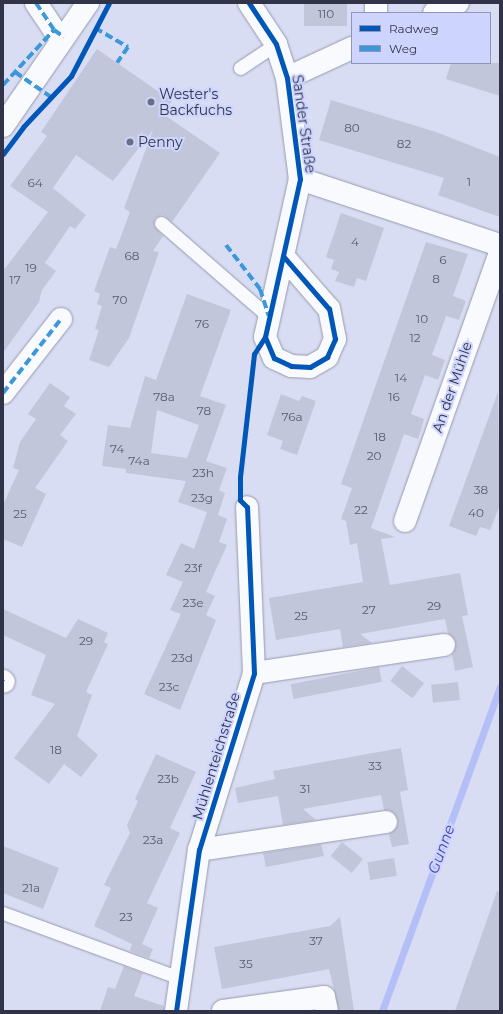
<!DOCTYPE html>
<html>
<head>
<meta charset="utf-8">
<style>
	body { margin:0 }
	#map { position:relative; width:503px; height:1014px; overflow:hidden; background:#d8ddf4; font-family:Montserrat,sans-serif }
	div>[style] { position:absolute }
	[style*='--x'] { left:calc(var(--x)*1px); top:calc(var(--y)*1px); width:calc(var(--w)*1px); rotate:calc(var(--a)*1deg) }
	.stream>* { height:7px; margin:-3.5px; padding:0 3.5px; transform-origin:3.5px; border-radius:3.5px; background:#b4bef7 }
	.building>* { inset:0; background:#c2c6da; transform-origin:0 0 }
	.roads { filter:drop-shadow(0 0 1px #979aac) drop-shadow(0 0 1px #979aac) }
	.lane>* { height:13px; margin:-6.5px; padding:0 6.5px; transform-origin:6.5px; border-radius:6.5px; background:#f9fafd }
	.street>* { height:22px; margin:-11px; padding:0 11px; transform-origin:11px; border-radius:11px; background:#f9fafd }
	.secondary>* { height:22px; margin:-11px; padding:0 11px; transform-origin:11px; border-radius:11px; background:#f9fafd }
	.quiet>* { height:4px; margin-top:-2px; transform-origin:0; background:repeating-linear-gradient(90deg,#3d97db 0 8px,transparent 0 12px) }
	.cycleway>* { height:5px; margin:-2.5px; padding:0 2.5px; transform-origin:2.5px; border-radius:2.5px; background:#0057b8 }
	.dots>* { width:11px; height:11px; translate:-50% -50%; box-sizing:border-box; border:2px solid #cdd5ff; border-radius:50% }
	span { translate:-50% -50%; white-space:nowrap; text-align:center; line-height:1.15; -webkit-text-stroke:4px #cdd5ff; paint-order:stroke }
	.number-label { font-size:12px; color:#585c70 }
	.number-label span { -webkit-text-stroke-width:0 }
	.poi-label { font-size:14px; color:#313448 }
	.left { translate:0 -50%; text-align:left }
	.street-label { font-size:14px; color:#313448 }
	.water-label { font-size:15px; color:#4648ae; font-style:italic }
	.frame { position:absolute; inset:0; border:4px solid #313448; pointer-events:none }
	.legend { position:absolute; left:351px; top:12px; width:140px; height:52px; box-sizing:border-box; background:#cdd5ff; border:1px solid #8f95b6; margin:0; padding:5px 7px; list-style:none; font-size:12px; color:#313448 }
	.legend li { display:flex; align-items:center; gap:8px; height:20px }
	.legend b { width:20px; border:1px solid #8f95b6 }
</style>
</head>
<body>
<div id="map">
	<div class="stream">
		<i style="--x:382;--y:1011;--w:345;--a:-70"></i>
	</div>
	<div class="building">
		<i style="left:304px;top:3px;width:43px;height:23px"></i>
		<i style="clip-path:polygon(97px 49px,172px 101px,163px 114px,220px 153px,172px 222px,163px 215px,155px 218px,154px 226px,163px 236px,153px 251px,159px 252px,129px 338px,109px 367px,89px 360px,99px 330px,95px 329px,102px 306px,97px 304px,100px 294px,94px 291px,110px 247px,116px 249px,130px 212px,124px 208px,153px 130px,113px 181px,76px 155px,53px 188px,86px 215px,75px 229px,70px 226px,45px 263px,56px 271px,42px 290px,39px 302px,3px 353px,3px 271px,48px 212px,10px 186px,47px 136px,41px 132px)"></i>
		<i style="clip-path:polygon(451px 63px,500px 63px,500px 96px,446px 79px)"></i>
		<i style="clip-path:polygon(331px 100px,436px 132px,500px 157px,500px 217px,438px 195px,444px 178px,319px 140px)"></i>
		<i style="clip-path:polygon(341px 213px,384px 228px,366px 281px,357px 278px,354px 287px,335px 281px,339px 272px,331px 269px,334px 260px,326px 257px)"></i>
		<i style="clip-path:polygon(426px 242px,468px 254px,453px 296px,466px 301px,459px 320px,446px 316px,432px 355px,445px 360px,438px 380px,425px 375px,411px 414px,424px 419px,421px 430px,418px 439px,404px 434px,371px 528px,395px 537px,381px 539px,390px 585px,460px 573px,468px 615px,462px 616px,473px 667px,455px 671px,452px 655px,456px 643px,448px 633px,445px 619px,360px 634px,372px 643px,343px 647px,340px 629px,276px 640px,269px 598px,363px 582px,357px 543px,350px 545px,346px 521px,341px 519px,352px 488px,341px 484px)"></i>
		<i style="clip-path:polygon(evenodd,187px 294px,231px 310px,200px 396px,226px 405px,206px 461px,227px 468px,219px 490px,225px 493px,218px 515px,227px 519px,219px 542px,227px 545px,206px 592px,215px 596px,206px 615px,216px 620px,180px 710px,144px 694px,181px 614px,170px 610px,183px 582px,166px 575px,181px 543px,194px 549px,207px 512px,178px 502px,186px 481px,126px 473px,126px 469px,102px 466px,108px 425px,130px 428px,145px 376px,156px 380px,187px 294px,157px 410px,199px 425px,187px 458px,151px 453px,157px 410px)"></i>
		<i style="clip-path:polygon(50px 383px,70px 397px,64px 406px,76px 414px,60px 435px,68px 441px,35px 488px,46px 494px,22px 547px,3px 539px,3px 505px,19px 470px,13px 468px,20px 442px,36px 419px,28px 414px)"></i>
		<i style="clip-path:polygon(498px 392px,500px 505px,490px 530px,480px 527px,476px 536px,449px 526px)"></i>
		<i style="clip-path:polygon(281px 394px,299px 401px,302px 396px,316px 401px,297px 455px,280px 449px,283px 441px,267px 435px)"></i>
		<i style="clip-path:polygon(3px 609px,66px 638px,78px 619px,108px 633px,104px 642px,108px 644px,86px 692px,92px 695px,77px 736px,98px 755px,81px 777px,64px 764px,49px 784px,14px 758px,55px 704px,31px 695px,46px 655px,3px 635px)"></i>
		<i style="left:402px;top:666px;width:28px;height:19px;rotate:38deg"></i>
		<i style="left:379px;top:667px;width:15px;height:90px;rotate:79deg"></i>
		<i style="left:458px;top:682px;width:18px;height:27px;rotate:84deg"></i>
		<i style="clip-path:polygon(401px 748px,408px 790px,400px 792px,409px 844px,392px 847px,389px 834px,397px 827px,398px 820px,391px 811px,384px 810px,381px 795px,303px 809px,316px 820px,283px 825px,278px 796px,238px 803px,235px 788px,275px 779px,273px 771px)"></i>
		<i style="clip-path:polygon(156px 754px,196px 772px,170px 828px,180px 833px,147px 903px,158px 908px,142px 944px,153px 949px,149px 958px,130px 951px,132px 944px,94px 926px,111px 888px,104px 885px,130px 833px,127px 825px,138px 801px,135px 799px)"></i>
		<i style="left:342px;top:842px;width:27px;height:18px;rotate:39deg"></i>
		<i style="clip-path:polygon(321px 844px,324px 856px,266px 867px,263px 853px)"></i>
		<i style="clip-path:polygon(3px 846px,59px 868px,43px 909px,3px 893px)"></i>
		<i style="left:394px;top:858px;width:18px;height:27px;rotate:81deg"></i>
		<i style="clip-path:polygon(497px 891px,500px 892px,500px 1011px,455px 1011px)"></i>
		<i style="clip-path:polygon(340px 917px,354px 1011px,339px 1011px,329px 969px,222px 989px,214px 947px,330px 926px)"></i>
		<i style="clip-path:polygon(124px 966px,143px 973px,134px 996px,164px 1006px,164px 1011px,100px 1011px,108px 987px,115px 989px)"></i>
	</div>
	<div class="roads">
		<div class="lane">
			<i style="--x:240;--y:68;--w:43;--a:-33.7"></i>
			<i style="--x:161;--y:223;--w:143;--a:41"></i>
			<i style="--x:3;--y:913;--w:189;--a:20.2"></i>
		</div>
		<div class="street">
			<i style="--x:36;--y:3;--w:32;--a:56"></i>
			<i style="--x:54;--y:30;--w:12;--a:35"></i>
			<i style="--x:249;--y:3;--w:49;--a:56.6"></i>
			<i style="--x:276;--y:44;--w:36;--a:72"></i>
			<i style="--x:287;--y:78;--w:102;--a:82.7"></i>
			<i style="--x:300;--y:179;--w:162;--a:102.5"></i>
			<i style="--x:265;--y:337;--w:23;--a:67"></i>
			<i style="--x:274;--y:358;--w:19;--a:25"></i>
			<i style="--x:291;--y:366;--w:19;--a:3"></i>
			<i style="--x:310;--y:367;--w:20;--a:-30"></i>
			<i style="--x:327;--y:357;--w:20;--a:-66"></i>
			<i style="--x:335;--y:339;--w:31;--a:-101"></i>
			<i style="--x:329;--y:309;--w:69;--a:-130.9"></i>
			<i style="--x:376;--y:3;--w:10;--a:90"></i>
			<i style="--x:434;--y:13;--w:26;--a:-23"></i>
			<i style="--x:287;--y:78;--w:72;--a:-24.8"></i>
			<i style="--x:300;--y:179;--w:211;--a:18.3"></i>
			<i style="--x:3;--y:393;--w:94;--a:-51.9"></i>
			<i style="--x:405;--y:521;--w:285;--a:-70.5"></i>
			<i style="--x:254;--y:673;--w:192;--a:-8.4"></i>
			<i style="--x:3;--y:681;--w:1;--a:45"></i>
			<i style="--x:199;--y:850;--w:189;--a:-8.5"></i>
			<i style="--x:176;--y:1011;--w:163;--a:-81.9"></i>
			<i style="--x:199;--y:850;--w:185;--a:-72.7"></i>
			<i style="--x:254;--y:673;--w:166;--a:-92.4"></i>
			<i style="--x:223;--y:1011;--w:102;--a:-7.9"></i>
			<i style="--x:324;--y:997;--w:14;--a:78"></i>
		</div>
		<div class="secondary">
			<i style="--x:3;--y:126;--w:150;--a:-55.4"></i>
		</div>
	</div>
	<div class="quiet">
		<i style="--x:36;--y:3;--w:32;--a:56"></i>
		<i style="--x:54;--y:30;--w:12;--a:35"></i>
		<i style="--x:95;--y:28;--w:38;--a:30"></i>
		<i style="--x:128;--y:47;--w:19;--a:125"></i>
		<i style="--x:15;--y:72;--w:44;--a:34.8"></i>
		<i style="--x:3;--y:85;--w:75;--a:-47.2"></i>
		<i style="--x:226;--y:245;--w:56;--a:52.3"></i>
		<i style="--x:260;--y:289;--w:28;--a:72"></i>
		<i style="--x:3;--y:393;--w:94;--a:-51.9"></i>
		<i style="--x:3;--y:681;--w:1;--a:45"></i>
	</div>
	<div class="cycleway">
		<i style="--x:249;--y:3;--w:49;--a:56.6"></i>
		<i style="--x:276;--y:44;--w:36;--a:72"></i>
		<i style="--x:287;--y:78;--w:102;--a:82.7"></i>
		<i style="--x:300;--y:179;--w:162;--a:102.5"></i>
		<i style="--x:265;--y:337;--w:23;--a:67"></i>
		<i style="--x:274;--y:358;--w:19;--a:25"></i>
		<i style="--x:291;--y:366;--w:19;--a:3"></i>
		<i style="--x:310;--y:367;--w:20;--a:-30"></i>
		<i style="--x:327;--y:357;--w:20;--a:-66"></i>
		<i style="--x:335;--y:339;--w:31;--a:-101"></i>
		<i style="--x:329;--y:309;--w:69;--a:-130.9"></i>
		<i style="--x:3;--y:154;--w:34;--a:-53"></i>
		<i style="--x:23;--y:127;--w:70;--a:-46.7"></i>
		<i style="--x:71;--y:76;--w:82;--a:-62.5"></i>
		<i style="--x:176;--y:1011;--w:163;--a:-81.9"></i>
		<i style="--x:199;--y:850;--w:185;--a:-72.7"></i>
		<i style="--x:254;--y:673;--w:166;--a:-92.4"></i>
		<i style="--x:247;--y:507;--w:10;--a:-135"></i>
		<i style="--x:240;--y:500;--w:23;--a:-90"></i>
		<i style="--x:240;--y:477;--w:124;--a:-83.5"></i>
		<i style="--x:254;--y:354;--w:20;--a:-57"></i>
	</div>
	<div class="dots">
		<i style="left:151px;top:102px;background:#6b6f84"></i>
		<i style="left:130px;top:142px;background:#6b6f84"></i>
	</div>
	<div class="number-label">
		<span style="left:326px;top:14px">110</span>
		<span style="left:352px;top:128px">80</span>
		<span style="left:404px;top:144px">82</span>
		<span style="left:469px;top:182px">1</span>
		<span style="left:35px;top:183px">64</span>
		<span style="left:355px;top:242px">4</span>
		<span style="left:132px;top:256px">68</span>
		<span style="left:443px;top:260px">6</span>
		<span style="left:31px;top:268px">19</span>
		<span style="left:436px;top:279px">8</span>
		<span style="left:15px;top:280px">17</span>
		<span style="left:120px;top:300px">70</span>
		<span style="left:422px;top:319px">10</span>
		<span style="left:202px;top:324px">76</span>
		<span style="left:415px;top:338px">12</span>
		<span style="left:401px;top:378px">14</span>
		<span style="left:164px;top:397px">78a</span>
		<span style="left:394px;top:397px">16</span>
		<span style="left:204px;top:411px">78</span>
		<span style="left:292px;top:417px">76a</span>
		<span style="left:380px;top:437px">18</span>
		<span style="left:117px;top:449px">74</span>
		<span style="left:374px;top:456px">20</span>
		<span style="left:139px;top:461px">74a</span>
		<span style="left:203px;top:473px">23h</span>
		<span style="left:481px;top:490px">38</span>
		<span style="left:202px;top:498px">23g</span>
		<span style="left:361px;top:510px">22</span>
		<span style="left:476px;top:513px">40</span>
		<span style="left:20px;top:514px">25</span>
		<span style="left:193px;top:568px">23f</span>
		<span style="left:193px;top:603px">23e</span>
		<span style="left:434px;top:606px">29</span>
		<span style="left:369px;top:610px">27</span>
		<span style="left:301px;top:616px">25</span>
		<span style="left:86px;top:641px">29</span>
		<span style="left:182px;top:658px">23d</span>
		<span style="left:169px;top:687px">23c</span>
		<span style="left:56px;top:750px">18</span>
		<span style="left:375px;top:766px">33</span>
		<span style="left:168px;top:779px">23b</span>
		<span style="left:305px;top:789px">31</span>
		<span style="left:153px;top:840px">23a</span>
		<span style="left:31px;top:888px">21a</span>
		<span style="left:126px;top:917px">23</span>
		<span style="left:316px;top:941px">37</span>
		<span style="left:246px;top:964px">35</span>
	</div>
	<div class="poi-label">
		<span class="left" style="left:159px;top:102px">Wester's<br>Backfuchs</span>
		<span class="left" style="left:138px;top:142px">Penny</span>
	</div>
	<div class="street-label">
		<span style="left:304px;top:124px;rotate:82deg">Sander Straße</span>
		<span style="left:452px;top:387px;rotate:-71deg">An der Mühle</span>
		<span style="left:216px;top:756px;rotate:-73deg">Mühlenteichstraße</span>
	</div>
	<div class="water-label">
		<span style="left:441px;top:849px;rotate:-70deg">Gunne</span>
	</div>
	<div class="frame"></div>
	<ul class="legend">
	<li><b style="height:5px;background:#0057b8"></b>Radweg</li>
	<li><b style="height:5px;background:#3d97db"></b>Weg</li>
	</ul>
</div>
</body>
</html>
